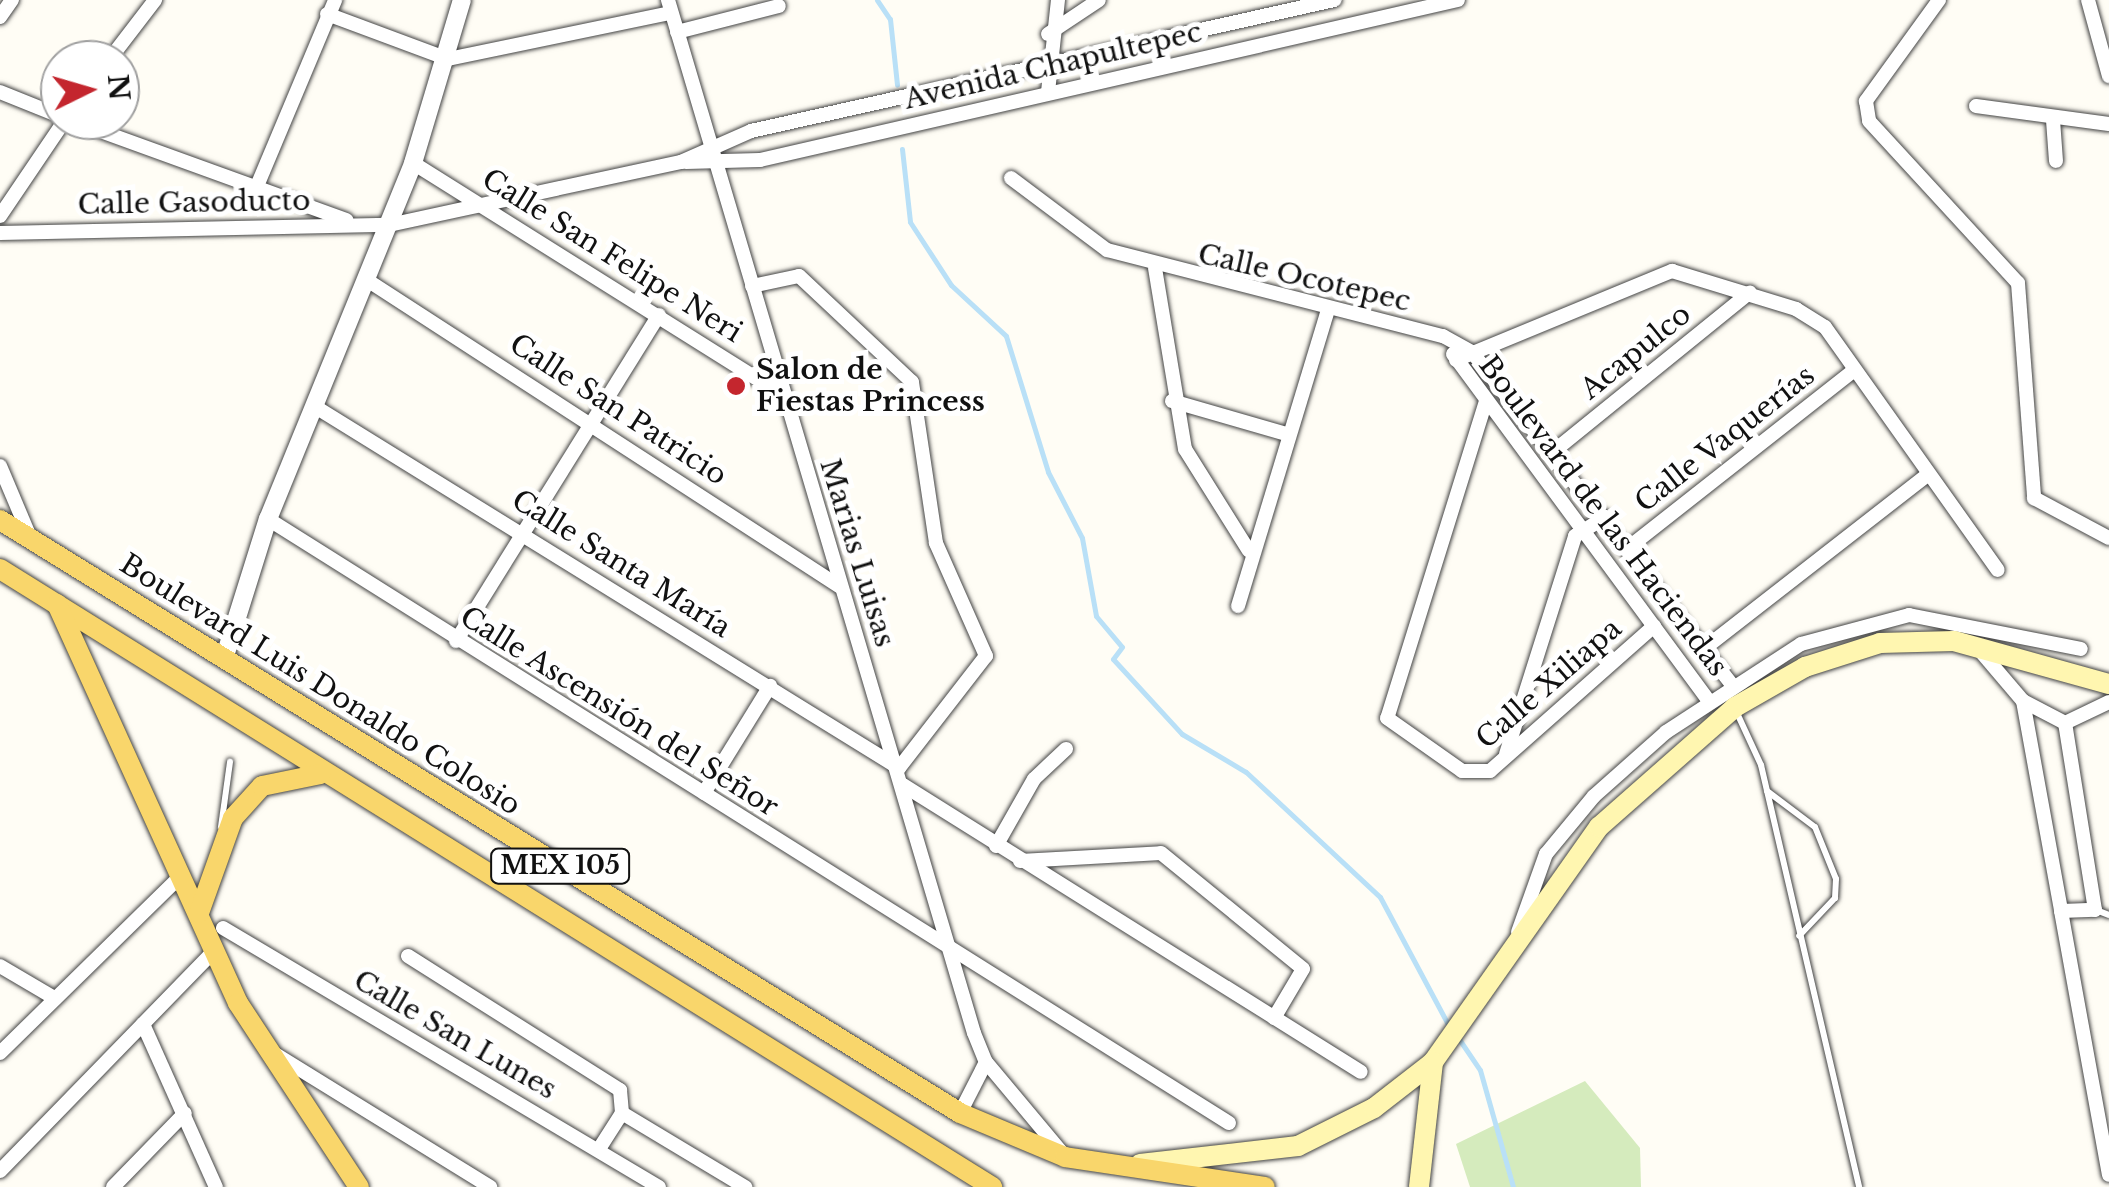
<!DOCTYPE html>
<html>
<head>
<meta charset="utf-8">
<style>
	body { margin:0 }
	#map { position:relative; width:2109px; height:1187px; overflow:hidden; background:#fffdf5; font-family:"Libre Baskerville",serif }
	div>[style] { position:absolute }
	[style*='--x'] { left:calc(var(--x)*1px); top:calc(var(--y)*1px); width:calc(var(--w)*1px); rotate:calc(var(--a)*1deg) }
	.green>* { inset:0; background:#d5ebbd }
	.stream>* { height:5px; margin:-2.5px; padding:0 2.5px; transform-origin:2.5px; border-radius:2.5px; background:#b9e0f7 }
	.roads { filter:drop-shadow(0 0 2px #444) drop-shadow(0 0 2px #444) }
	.service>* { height:6px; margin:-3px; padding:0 3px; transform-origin:3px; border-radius:3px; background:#fff }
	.minor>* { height:14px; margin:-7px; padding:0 7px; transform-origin:7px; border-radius:7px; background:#fff }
	.tertiary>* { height:18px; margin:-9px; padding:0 9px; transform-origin:9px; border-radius:9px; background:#fff }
	.secondary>* { height:20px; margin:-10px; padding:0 10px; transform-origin:10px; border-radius:10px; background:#fff6b0 }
	.primary>* { height:20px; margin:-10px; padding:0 10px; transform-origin:10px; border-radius:10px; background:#f9d66b }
	.dots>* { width:28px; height:28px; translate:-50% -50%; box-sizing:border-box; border:5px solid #fff; border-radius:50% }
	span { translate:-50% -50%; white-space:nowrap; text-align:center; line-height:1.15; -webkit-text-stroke:10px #fff; paint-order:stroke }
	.shield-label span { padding:2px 8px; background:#fff; border:2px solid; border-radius:8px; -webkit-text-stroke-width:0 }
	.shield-label { font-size:25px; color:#111; font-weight:700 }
	.street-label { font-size:28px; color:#111 }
	.poi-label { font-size:28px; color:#111; font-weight:700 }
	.left { translate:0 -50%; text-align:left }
	.north { position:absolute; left:40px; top:40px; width:100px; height:100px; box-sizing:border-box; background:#fff; border:2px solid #a0a0a0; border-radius:50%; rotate:85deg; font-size:28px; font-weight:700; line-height:40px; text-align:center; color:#111 }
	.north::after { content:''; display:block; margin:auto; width:35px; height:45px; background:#c4262e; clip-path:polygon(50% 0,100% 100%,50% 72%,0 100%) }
</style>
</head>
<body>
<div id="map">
	<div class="green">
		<i style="clip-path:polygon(1585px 1081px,1640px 1148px,1641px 1187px,1470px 1187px,1456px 1144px)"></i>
	</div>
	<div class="stream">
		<i style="--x:877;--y:0;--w:23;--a:56"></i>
		<i style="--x:890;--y:19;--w:66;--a:83.9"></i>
		<i style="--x:902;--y:149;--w:73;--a:83.7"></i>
		<i style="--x:910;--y:222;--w:75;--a:56.9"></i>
		<i style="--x:951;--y:285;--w:75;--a:42.8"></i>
		<i style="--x:1006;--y:336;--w:142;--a:72.8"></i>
		<i style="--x:1048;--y:472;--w:74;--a:62.7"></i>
		<i style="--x:1082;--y:538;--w:79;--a:79.8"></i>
		<i style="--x:1096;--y:616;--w:40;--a:50"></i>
		<i style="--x:1122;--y:647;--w:15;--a:127"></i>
		<i style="--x:1113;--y:659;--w:102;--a:47.4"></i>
		<i style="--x:1182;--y:734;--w:74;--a:30.7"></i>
		<i style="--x:1246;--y:772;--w:183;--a:43"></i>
		<i style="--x:1380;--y:897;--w:146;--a:61.9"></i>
		<i style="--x:1459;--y:1039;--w:37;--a:56"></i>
		<i style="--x:1480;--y:1070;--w:122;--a:74.2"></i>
	</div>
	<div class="roads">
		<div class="service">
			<i style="--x:1737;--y:713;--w:57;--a:65.2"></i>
			<i style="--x:1761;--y:765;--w:433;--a:76.9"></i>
			<i style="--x:1767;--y:791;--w:60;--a:36.9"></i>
			<i style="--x:1815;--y:827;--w:56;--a:68"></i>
			<i style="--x:1836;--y:879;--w:19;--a:93"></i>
			<i style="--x:1835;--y:898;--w:52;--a:133.5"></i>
			<i style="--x:221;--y:827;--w:66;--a:-82.1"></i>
			<i style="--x:2096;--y:910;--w:14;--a:21"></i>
		</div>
		<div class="minor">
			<i style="--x:668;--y:0;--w:1077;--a:73.5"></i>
			<i style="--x:974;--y:1033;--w:31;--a:68"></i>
			<i style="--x:986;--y:1062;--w:120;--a:50.1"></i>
			<i style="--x:1939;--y:0;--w:125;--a:125.9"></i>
			<i style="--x:1866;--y:101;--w:20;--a:81"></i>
			<i style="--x:1869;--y:121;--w:220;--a:47.4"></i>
			<i style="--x:2018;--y:283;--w:216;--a:85.7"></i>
			<i style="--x:2034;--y:498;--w:85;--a:28.1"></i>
			<i style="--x:2088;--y:0;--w:79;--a:74.6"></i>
			<i style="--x:327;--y:14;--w:129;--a:20.4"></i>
			<i style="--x:448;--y:59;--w:228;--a:-11.7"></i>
			<i style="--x:0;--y:17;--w:21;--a:-55"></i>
			<i style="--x:677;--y:32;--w:105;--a:-14.3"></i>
			<i style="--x:1048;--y:34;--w:61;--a:-33.7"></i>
			<i style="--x:109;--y:60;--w:76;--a:-52.5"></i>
			<i style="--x:0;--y:92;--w:65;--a:21.8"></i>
			<i style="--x:1048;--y:92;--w:93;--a:-83.8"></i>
			<i style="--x:1976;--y:106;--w:134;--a:7.7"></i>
			<i style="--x:70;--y:120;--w:294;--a:19.9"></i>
			<i style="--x:2053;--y:120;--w:41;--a:85.8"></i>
			<i style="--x:686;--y:162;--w:74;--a:-1.5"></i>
			<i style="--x:760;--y:160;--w:716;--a:-12.91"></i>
			<i style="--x:413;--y:163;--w:437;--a:32.1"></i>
			<i style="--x:1011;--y:178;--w:120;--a:36.9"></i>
			<i style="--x:1107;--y:250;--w:347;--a:14.4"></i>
			<i style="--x:1443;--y:336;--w:33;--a:29"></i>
			<i style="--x:1472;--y:352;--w:422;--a:52"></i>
			<i style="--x:257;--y:186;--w:202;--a:-67.2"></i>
			<i style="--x:0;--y:216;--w:116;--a:-55.9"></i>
			<i style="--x:0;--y:233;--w:389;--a:-1.2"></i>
			<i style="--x:389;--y:225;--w:299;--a:-12.2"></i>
			<i style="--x:681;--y:162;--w:77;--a:-23.9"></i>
			<i style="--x:751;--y:131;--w:598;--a:-12.66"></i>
			<i style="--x:1155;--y:268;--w:183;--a:80.6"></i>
			<i style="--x:1185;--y:449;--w:120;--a:57.9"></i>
			<i style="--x:367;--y:280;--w:563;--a:32.96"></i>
			<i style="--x:1453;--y:354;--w:431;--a:53.6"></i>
			<i style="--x:1456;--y:360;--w:234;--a:-22.4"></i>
			<i style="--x:1672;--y:271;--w:130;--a:17"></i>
			<i style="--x:1796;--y:309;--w:34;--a:32"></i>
			<i style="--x:1825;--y:327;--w:298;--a:54.6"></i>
			<i style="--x:1172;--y:401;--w:119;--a:16.1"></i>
			<i style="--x:1486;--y:401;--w:332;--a:107.3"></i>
			<i style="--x:1387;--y:718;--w:92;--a:35.2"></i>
			<i style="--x:1462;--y:771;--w:28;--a:0"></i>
			<i style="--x:1490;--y:771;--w:219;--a:-41.5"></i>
			<i style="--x:314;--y:406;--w:688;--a:31.75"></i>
			<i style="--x:899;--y:768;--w:142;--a:-52.2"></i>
			<i style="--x:986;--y:656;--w:124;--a:-113.9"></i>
			<i style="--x:936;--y:543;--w:163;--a:-98.5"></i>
			<i style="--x:912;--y:382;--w:155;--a:-136.8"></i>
			<i style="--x:799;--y:276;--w:48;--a:168"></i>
			<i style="--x:1554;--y:451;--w:252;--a:-39"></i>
			<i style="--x:0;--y:466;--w:77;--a:67.1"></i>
			<i style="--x:268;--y:519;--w:1135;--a:32.15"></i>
			<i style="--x:1628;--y:548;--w:288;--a:-38.2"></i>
			<i style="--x:1238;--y:606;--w:306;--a:-73.1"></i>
			<i style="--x:456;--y:641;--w:384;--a:-58.1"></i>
			<i style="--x:1977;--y:647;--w:71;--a:49.6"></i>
			<i style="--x:2023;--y:701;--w:213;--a:79.7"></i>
			<i style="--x:2061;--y:911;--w:34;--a:-2"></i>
			<i style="--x:2095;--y:910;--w:189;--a:-99.1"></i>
			<i style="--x:2065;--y:723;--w:49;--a:-25.5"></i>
			<i style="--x:1705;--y:648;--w:281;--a:-37.9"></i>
			<i style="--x:2023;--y:701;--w:47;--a:27.6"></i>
			<i style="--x:1506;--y:754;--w:229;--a:-72.4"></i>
			<i style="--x:1575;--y:536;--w:36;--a:-32"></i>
			<i style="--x:903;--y:785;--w:540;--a:32.07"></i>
			<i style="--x:704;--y:793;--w:126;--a:-58.3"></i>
			<i style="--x:996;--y:846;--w:77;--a:-60.4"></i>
			<i style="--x:1034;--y:779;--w:44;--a:-43.2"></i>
			<i style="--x:1020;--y:861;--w:141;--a:-3.2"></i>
			<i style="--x:1161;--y:853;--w:183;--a:39.2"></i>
			<i style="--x:1303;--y:969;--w:57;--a:120.6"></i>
			<i style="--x:2061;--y:911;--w:268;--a:79.7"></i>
			<i style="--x:223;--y:928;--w:507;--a:30.71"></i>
			<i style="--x:1518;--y:932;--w:83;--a:-70.3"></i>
			<i style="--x:1546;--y:854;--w:75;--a:-50.4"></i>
			<i style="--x:1594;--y:796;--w:96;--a:-41.6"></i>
			<i style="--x:1666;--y:732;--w:161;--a:-33.1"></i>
			<i style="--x:1801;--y:644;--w:112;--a:-15"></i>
			<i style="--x:1909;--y:615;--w:175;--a:11.2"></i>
			<i style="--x:408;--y:956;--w:251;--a:32.3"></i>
			<i style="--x:620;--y:1090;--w:23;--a:85"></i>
			<i style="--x:622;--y:1113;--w:43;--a:122.6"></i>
			<i style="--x:0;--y:966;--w:59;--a:30.5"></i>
			<i style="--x:143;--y:1024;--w:179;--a:65.9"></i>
			<i style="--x:0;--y:1053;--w:255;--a:-44.4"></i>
			<i style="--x:275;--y:1054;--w:253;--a:31.7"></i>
			<i style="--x:622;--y:1113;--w:144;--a:31"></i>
			<i style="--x:960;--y:1113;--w:57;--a:-63"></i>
			<i style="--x:0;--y:1171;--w:305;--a:-45.8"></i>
			<i style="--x:113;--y:1187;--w:103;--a:-45.8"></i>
		</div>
		<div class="tertiary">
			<i style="--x:224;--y:659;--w:147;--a:-72.6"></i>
			<i style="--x:268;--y:519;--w:384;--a:-67.8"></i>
			<i style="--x:413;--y:163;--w:170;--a:-73.3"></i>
		</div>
		<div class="secondary">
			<i style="--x:1140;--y:1164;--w:159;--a:-6.5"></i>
			<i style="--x:1298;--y:1146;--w:85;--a:-26.6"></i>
			<i style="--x:1374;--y:1108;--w:75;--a:-37.9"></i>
			<i style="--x:1433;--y:1062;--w:288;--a:-54.8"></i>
			<i style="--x:1599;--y:827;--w:181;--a:-41.4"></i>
			<i style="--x:1735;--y:707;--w:81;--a:-29.7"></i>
			<i style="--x:1805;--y:667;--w:79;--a:-17.7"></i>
			<i style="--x:1880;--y:643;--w:74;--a:-1.5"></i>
			<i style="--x:1954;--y:641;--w:161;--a:15.5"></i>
			<i style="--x:1419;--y:1187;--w:126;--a:-83.6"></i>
		</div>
		<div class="primary">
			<i style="--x:0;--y:520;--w:1128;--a:31.7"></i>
			<i style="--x:960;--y:1113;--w:114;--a:22.7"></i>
			<i style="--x:1065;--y:1157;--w:202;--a:8.5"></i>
			<i style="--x:0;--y:569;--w:1169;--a:31.92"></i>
			<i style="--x:57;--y:604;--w:438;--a:65.6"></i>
			<i style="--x:238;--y:1003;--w:220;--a:56.7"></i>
			<i style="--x:199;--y:913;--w:101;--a:-70.3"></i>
			<i style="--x:233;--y:818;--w:43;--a:-47.8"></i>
			<i style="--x:262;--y:786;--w:60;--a:-11.5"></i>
		</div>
	</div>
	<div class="dots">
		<i style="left:736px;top:386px;background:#c4262e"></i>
	</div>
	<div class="shield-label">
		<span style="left:560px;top:866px">MEX 105</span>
	</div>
	<div class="street-label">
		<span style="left:1053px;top:66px;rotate:-13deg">Avenida Chapultepec</span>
		<span style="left:194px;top:203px;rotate:-1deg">Calle Gasoducto</span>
		<span style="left:612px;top:256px;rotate:32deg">Calle San Felipe Neri</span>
		<span style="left:1304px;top:278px;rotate:13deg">Calle Ocotepec</span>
		<span style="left:1636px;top:352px;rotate:-39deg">Acapulco</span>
		<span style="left:618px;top:410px;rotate:33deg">Calle San Patricio</span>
		<span style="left:1725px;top:439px;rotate:-38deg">Calle Vaquerías</span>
		<span style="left:1603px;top:516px;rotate:53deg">Boulevard de las Haciendas</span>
		<span style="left:857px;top:553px;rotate:73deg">Marias Luisas</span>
		<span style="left:621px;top:564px;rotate:32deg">Calle Santa María</span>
		<span style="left:1549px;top:684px;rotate:-41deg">Calle Xiliapa</span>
		<span style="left:320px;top:685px;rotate:32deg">Boulevard Luis Donaldo Colosio</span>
		<span style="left:619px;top:712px;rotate:32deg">Calle Ascensión del Señor</span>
		<span style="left:455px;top:1035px;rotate:30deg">Calle San Lunes</span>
	</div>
	<div class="poi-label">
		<span class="left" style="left:756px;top:386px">Salon de<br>Fiestas Princess</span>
	</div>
	<div class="north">N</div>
</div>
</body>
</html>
